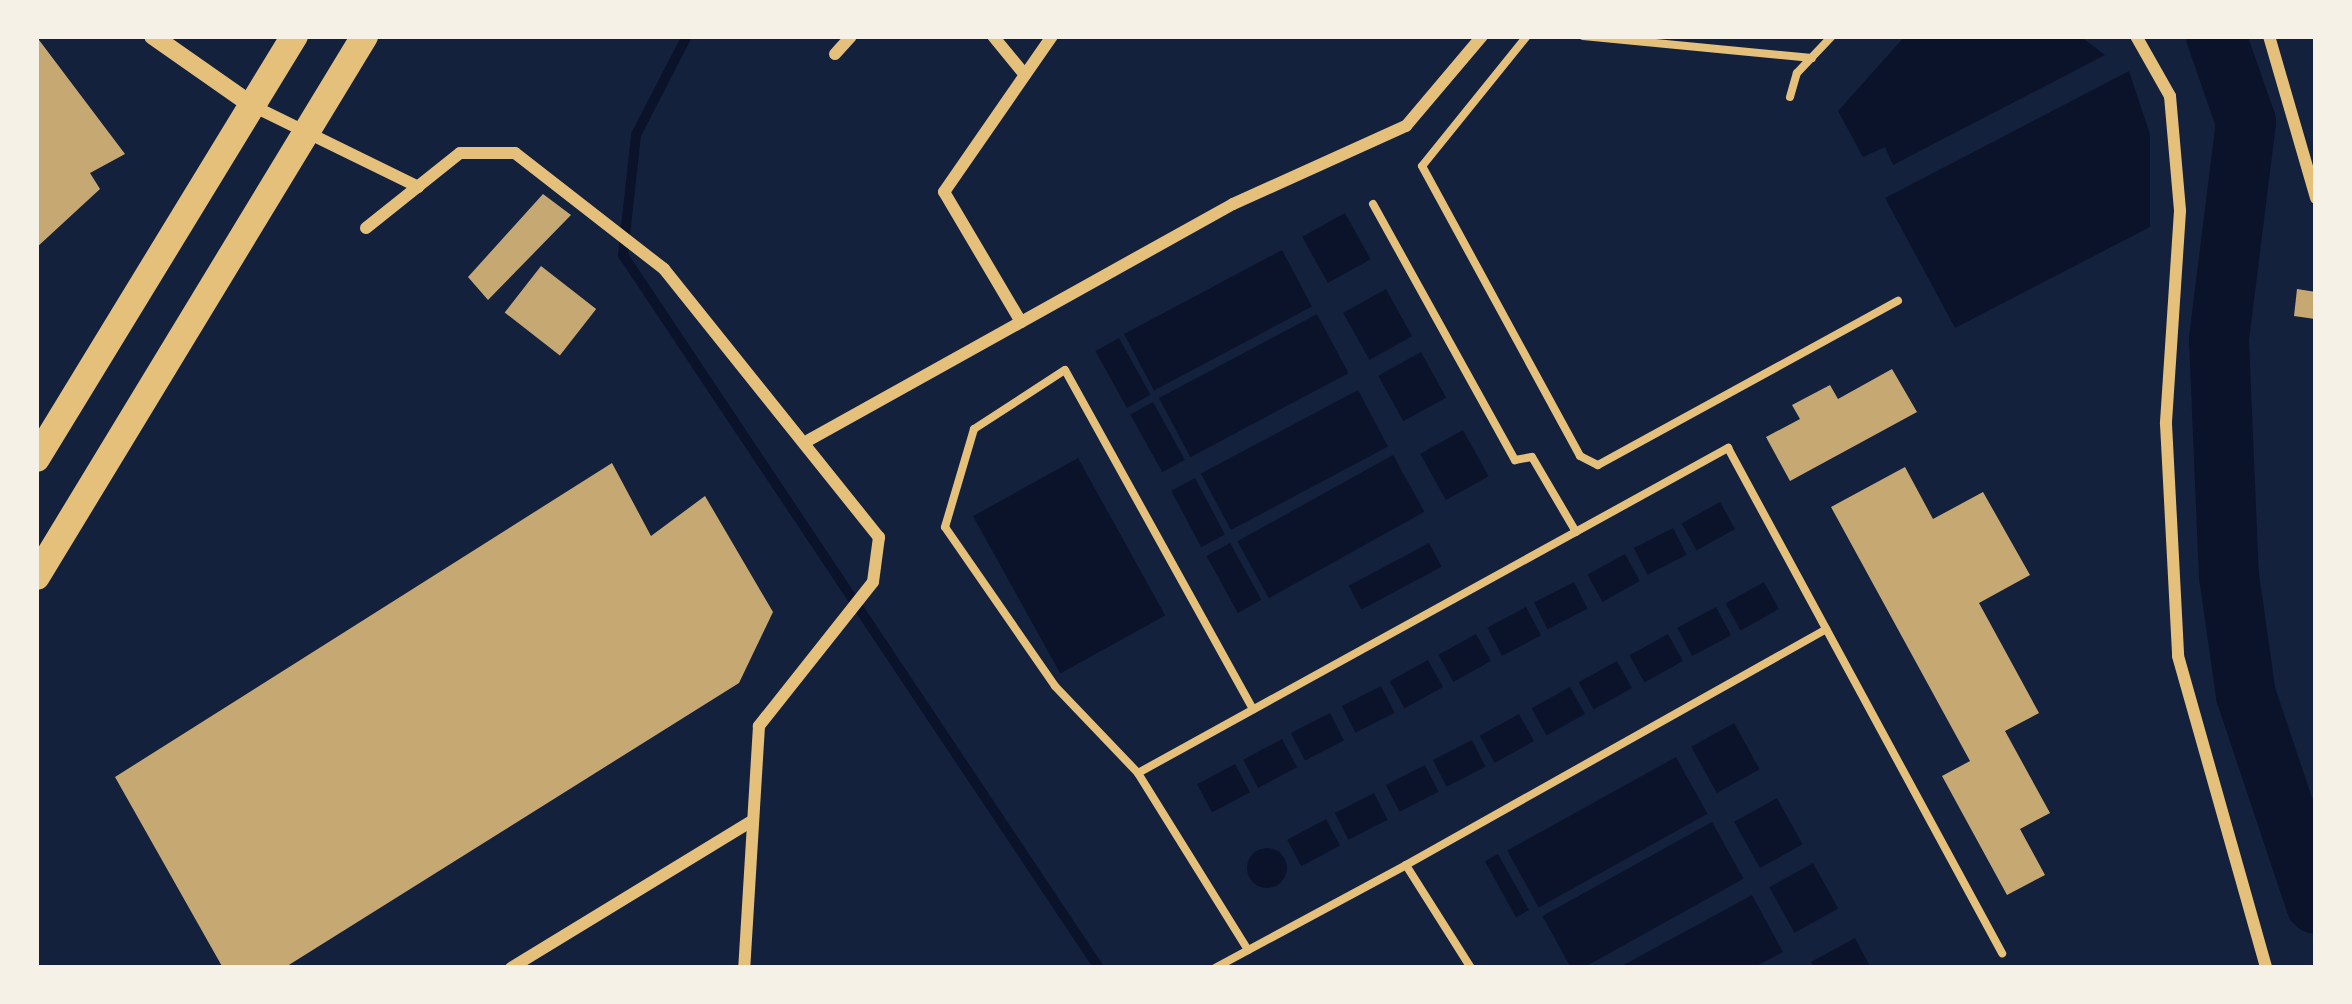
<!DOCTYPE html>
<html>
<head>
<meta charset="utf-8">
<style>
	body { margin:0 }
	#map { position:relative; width:2352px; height:1004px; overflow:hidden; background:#14213d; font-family:Jost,sans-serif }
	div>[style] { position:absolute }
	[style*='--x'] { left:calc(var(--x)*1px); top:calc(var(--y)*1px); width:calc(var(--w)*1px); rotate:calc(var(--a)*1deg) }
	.water>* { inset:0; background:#0b132b; transform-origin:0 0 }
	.round { border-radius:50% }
	.stream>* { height:10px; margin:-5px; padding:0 5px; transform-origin:5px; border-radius:5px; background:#0b132b }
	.river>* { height:60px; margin:-30px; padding:0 30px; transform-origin:30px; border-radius:30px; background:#0b132b }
	.building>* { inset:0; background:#c6a872; transform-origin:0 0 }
	.service>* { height:8px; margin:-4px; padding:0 4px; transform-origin:4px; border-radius:4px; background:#e5c07b }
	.minor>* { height:12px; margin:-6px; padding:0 6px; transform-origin:6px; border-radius:6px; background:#e5c07b }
	.tertiary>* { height:18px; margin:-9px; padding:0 9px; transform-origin:9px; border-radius:9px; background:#e5c07b }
	.trunk>* { height:27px; margin:-13.5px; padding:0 13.5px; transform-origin:13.5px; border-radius:13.5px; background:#e5c07b }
	span { translate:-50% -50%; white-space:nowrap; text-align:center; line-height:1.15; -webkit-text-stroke:9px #f6f1e7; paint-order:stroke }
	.frame { position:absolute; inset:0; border:39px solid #f6f1e7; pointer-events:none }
</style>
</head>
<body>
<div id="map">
	<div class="water">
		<i style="clip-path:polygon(1905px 36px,2080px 36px,2105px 55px,1893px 165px,1885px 147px,1863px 157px,1838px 111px)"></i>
		<i style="clip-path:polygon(2129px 71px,2150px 134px,2150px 227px,1955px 328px,1885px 198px)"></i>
		<i style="left:1345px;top:213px;width:53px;height:49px;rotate:61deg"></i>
		<i style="left:1282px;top:250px;width:64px;height:179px;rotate:62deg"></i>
		<i style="left:1386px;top:289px;width:54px;height:49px;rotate:61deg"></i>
		<i style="left:1317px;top:314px;width:67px;height:179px;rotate:62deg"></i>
		<i style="left:1119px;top:338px;width:65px;height:27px;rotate:61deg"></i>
		<i style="left:1421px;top:352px;width:52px;height:49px;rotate:61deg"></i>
		<i style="left:1358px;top:390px;width:64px;height:178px;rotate:62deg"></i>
		<i style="left:1153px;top:402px;width:66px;height:26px;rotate:61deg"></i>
		<i style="left:1463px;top:430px;width:53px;height:49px;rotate:61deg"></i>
		<i style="left:1393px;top:455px;width:65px;height:178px;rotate:61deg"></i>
		<i style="left:1078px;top:458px;width:180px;height:120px;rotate:61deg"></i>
		<i style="left:1195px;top:478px;width:64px;height:27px;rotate:62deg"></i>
		<i style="left:1720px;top:502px;width:31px;height:44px;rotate:61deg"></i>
		<i style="left:1673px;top:528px;width:30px;height:44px;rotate:63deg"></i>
		<i style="left:1230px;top:543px;width:65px;height:27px;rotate:61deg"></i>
		<i style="left:1429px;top:543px;width:27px;height:91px;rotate:62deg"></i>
		<i style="left:1625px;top:554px;width:31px;height:43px;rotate:61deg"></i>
		<i style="left:1574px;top:582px;width:30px;height:45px;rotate:63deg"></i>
		<i style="left:1764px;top:582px;width:31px;height:44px;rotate:61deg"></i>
		<i style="left:1526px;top:607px;width:32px;height:44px;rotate:62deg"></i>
		<i style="left:1716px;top:607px;width:32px;height:44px;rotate:62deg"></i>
		<i style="left:1476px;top:634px;width:31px;height:43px;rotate:61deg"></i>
		<i style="left:1668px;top:634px;width:31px;height:44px;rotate:61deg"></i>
		<i style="left:1428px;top:660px;width:31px;height:44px;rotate:61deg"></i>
		<i style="left:1617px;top:661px;width:31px;height:44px;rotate:61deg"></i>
		<i style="left:1381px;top:686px;width:30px;height:44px;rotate:63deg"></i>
		<i style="left:1570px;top:687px;width:31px;height:44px;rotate:61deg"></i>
		<i style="left:1330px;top:713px;width:31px;height:44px;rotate:63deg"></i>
		<i style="left:1519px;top:714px;width:31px;height:45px;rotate:61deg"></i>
		<i style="left:1734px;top:723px;width:53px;height:49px;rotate:61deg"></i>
		<i style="left:1282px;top:739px;width:32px;height:44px;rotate:62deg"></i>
		<i style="left:1472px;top:740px;width:30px;height:44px;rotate:63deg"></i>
		<i style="left:1676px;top:757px;width:65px;height:193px;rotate:61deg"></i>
		<i style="left:1235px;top:764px;width:32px;height:43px;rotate:62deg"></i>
		<i style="left:1425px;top:765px;width:30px;height:44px;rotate:63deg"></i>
		<i style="left:1374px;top:793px;width:30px;height:44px;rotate:63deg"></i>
		<i style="left:1777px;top:798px;width:53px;height:49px;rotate:61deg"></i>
		<i style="left:1326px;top:819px;width:30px;height:44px;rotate:62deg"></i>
		<i style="left:1712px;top:822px;width:65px;height:194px;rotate:61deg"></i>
		<i class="round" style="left:1247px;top:848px;width:40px;height:40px"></i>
		<i style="left:1498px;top:854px;width:64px;height:15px;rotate:61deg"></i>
		<i style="left:1813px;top:863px;width:52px;height:50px;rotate:61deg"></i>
		<i style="clip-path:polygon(1752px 895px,1783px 952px,1753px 968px,1618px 968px)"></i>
		<i style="clip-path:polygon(1855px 938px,1871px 968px,1814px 968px,1811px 962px)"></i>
	</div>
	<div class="stream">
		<i style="--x:687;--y:36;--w:111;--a:117.3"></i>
		<i style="--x:636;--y:135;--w:121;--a:96.2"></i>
		<i style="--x:623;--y:255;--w:857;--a:56.27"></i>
	</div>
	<div class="river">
		<i style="--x:2216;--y:36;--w:91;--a:70.8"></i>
		<i style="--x:2246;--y:122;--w:220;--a:97.1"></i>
		<i style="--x:2219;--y:340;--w:236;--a:87.6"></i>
		<i style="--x:2229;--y:576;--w:120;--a:81.9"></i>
		<i style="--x:2246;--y:695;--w:220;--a:71.5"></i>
	</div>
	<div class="building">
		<i style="clip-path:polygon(36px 36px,125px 154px,90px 173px,100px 189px,36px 248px)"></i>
		<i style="clip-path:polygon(543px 194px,571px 215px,488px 300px,468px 277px)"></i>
		<i style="left:541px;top:266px;width:70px;height:59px;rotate:38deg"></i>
		<i style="clip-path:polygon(2297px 289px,2316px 292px,2315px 319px,2294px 316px)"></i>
		<i style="clip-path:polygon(1892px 369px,1917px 412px,1790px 481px,1766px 437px,1800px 419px,1792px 405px,1830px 385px,1838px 399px)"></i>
		<i style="clip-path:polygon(612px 463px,651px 536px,705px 496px,773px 612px,739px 683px,284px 968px,223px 968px,115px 777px)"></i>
		<i style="clip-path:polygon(1905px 467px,1933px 519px,1983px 492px,2030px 575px,1979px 603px,2039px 713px,2005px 731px,2050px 813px,2020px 829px,2045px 875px,2007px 895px,1942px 776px,1970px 761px,1831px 507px)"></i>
	</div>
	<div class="service">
		<i style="--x:1527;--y:36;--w:167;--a:128.9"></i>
		<i style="--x:1422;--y:166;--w:330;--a:61.4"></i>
		<i style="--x:1580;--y:456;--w:20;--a:27"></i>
		<i style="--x:1598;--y:465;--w:342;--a:-28.7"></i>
		<i style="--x:1583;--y:36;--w:230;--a:5.5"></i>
		<i style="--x:1790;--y:97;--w:25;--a:-74"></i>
		<i style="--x:1797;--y:73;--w:51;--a:-46.6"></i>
		<i style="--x:1373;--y:204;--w:293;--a:61"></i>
		<i style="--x:1515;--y:460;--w:17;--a:-10"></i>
		<i style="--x:1532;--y:457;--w:87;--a:59.6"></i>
		<i style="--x:1138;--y:773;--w:674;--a:-28.85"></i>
		<i style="--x:1728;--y:448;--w:575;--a:61.52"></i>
		<i style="--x:1248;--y:950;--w:208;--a:-121.9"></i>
		<i style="--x:1138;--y:773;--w:120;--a:-133.7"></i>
		<i style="--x:1055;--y:686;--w:193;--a:-124.7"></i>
		<i style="--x:945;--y:527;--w:102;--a:-73.5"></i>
		<i style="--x:974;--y:429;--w:108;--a:-33"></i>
		<i style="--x:1065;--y:370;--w:388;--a:61"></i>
		<i style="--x:1215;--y:968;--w:217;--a:-28.3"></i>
		<i style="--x:1471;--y:968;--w:122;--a:-122.3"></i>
		<i style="--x:1406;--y:865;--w:482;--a:-29.3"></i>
	</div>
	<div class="minor">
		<i style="--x:993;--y:36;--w:50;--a:50.6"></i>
		<i style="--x:2136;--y:36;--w:69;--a:60.5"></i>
		<i style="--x:2170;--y:96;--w:115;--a:85"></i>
		<i style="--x:2180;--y:211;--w:213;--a:93.8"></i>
		<i style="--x:2166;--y:424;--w:232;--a:87"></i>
		<i style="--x:2178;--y:656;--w:324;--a:74.2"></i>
		<i style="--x:2269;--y:36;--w:169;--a:73.8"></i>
		<i style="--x:835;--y:54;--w:24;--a:-48"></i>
		<i style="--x:253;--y:106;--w:184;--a:26.1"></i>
		<i style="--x:366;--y:228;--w:120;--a:-38.6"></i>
		<i style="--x:460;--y:153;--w:55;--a:0"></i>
		<i style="--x:515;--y:153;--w:189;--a:37.9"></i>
		<i style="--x:664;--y:269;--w:344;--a:51.3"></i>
		<i style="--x:879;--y:537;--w:45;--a:97.6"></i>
		<i style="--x:873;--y:582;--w:184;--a:128.4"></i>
		<i style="--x:759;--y:726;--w:242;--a:93.5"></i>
		<i style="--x:1021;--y:322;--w:151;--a:-120.6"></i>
		<i style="--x:944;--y:192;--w:190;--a:-55.3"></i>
		<i style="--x:809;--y:440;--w:485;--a:-29.1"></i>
		<i style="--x:1233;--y:204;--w:190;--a:-24.3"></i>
		<i style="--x:1406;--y:126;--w:118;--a:-49.8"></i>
		<i style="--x:511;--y:968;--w:280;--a:-31.4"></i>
	</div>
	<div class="tertiary">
		<i style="--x:153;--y:36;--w:122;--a:35"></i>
	</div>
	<div class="trunk">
		<i style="--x:36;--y:458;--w:495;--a:-58.6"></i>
		<i style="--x:36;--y:576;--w:632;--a:-58.73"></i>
	</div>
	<div class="frame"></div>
</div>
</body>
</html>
